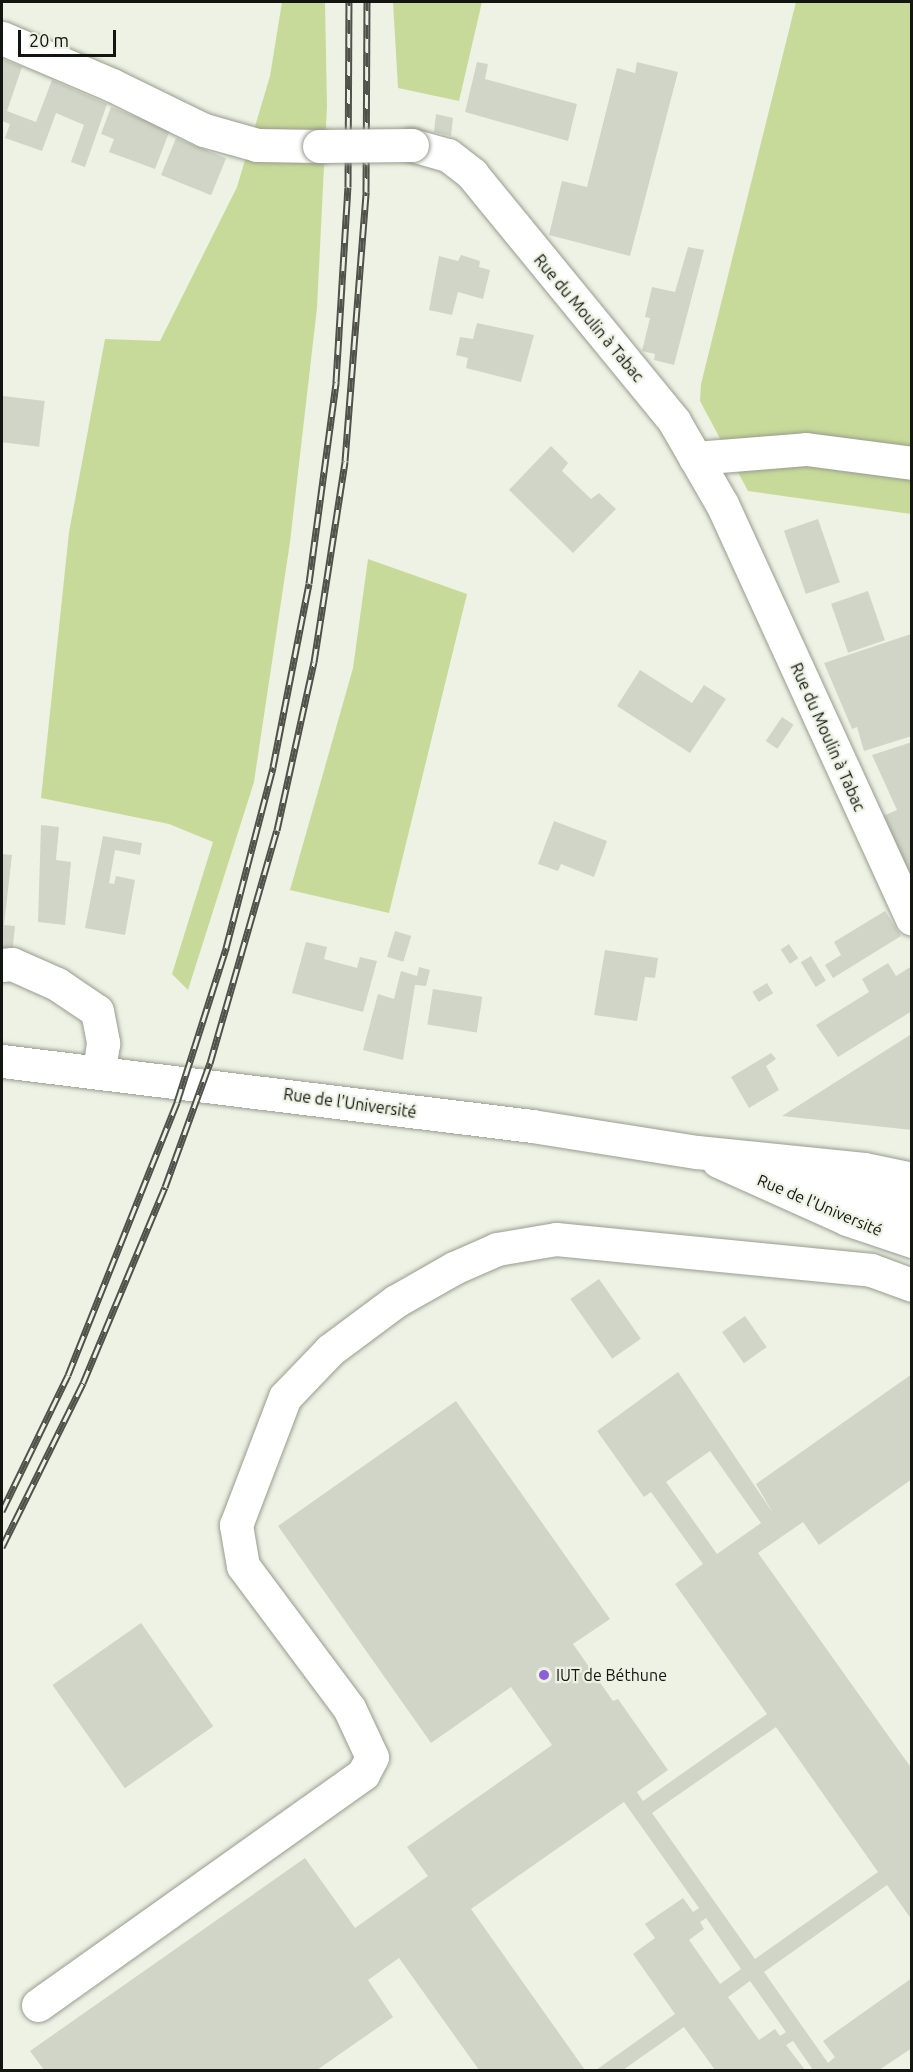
<!DOCTYPE html>
<html>
<head>
<meta charset="utf-8">
<style>
	body { margin:0 }
	#map { position:relative; width:913px; height:2072px; overflow:hidden; background:#eef2e4; font-family:Ubuntu,sans-serif }
	div>[style] { position:absolute }
	[style*='--x'] { left:calc(var(--x)*1px); top:calc(var(--y)*1px); width:calc(var(--w)*1px); rotate:calc(var(--a)*1deg) }
	.green>* { inset:0; background:#c8da99 }
	.building>* { inset:0; background:#d1d5c7; transform-origin:0 0 }
	.roads { filter:drop-shadow(0 0 2px #989c8e) drop-shadow(0 0 2px #989c8e) }
	.minor>* { height:33px; margin:-16.5px; padding:0 16.5px; transform-origin:16.5px; border-radius:16.5px; background:#fff }
	.rail>* { height:7px; margin-top:-3.5px; transform-origin:0; background:repeating-linear-gradient(90deg,#eef2e4 0 14px,#4f514a 0 28px); box-sizing:border-box; border-block:2px solid #4f514a }
	.bridges { filter:drop-shadow(0 0 2px #989c8e) drop-shadow(0 0 2px #989c8e) }
	.minor-bridge>* { height:33px; margin:-16.5px; padding:0 16.5px; transform-origin:16.5px; border-radius:16.5px; background:#fff }
	.dots>* { width:16px; height:16px; translate:-50% -50%; box-sizing:border-box; border:3px solid #eef2e4; border-radius:50% }
	span { translate:-50% -50%; white-space:nowrap; text-align:center; line-height:1.15; -webkit-text-stroke:4.5px #eef2e4; paint-order:stroke }
	.street-label { font-size:16px; color:#131510 }
	.poi-label { font-size:16px; color:#131510 }
	.left { translate:0 -50%; text-align:left }
	.frame { position:absolute; inset:0; border:3px solid #131510; pointer-events:none }
	.scale { position:absolute; left:18px; top:30px; width:98px; height:27px; box-sizing:border-box; border:3px solid #131510; border-top:0; padding-left:8px; font-size:18px; line-height:21px; white-space:nowrap; color:#131510; -webkit-text-stroke:4px #eef2e4; paint-order:stroke }
</style>
</head>
<body>
<div id="map">
	<div class="green">
		<i style="clip-path:polygon(282px 2px,325px 2px,327px 106px,317px 308px,290px 542px,254px 782px,188px 990px,172px 974px,213px 842px,169px 824px,41px 798px,69px 532px,105px 339px,160px 341px,237px 187px,270px 76px)"></i>
		<i style="clip-path:polygon(393px 2px,482px 2px,459px 101px,398px 88px)"></i>
		<i style="clip-path:polygon(796px 2px,911px 2px,911px 514px,748px 491px,700px 401px,701px 384px)"></i>
		<i style="clip-path:polygon(368px 559px,467px 594px,389px 913px,290px 890px,353px 668px)"></i>
	</div>
	<div class="building">
		<i style="clip-path:polygon(2px 59px,22px 67px,7px 111px,36px 122px,52px 80px,107px 104px,85px 167px,71px 162px,84px 125px,56px 113px,42px 151px,5px 138px,10px 124px,2px 121px)"></i>
		<i style="clip-path:polygon(477px 62px,488px 64px,485px 79px,577px 104px,568px 141px,465px 112px)"></i>
		<i style="clip-path:polygon(637px 62px,678px 72px,630px 256px,549px 235px,562px 181px,587px 187px,617px 68px,635px 73px)"></i>
		<i style="clip-path:polygon(111px 107px,170px 130px,155px 169px,109px 152px,114px 139px,101px 134px)"></i>
		<i style="clip-path:polygon(436px 114px,453px 118px,451px 136px,434px 132px)"></i>
		<i style="left:176px;top:138px;width:54px;height:40px;rotate:22deg"></i>
		<i style="clip-path:polygon(688px 247px,704px 250px,674px 365px,654px 360px,655px 354px,642px 351px,650px 318px,645px 317px,652px 287px,675px 292px)"></i>
		<i style="clip-path:polygon(461px 255px,480px 261px,479px 267px,490px 270px,483px 299px,458px 292px,452px 315px,429px 310px,439px 256px,458px 261px)"></i>
		<i style="clip-path:polygon(477px 323px,534px 335px,521px 382px,466px 368px,468px 358px,456px 355px,460px 337px,473px 339px)"></i>
		<i style="left:3px;top:396px;width:42px;height:46px;rotate:7deg"></i>
		<i style="clip-path:polygon(551px 446px,568px 463px,562px 471px,591px 499px,599px 493px,616px 509px,573px 553px,509px 490px)"></i>
		<i style="left:818px;top:519px;width:67px;height:36px;rotate:71deg"></i>
		<i style="left:868px;top:591px;width:52px;height:39px;rotate:71deg"></i>
		<i style="clip-path:polygon(911px 634px,912px 736px,864px 751px,857px 727px,852px 729px,824px 663px)"></i>
		<i style="clip-path:polygon(640px 670px,692px 703px,704px 685px,726px 699px,690px 753px,617px 706px)"></i>
		<i style="left:782px;top:717px;width:14px;height:29px;rotate:34deg"></i>
		<i style="clip-path:polygon(912px 742px,912px 878px,883px 816px,897px 810px,872px 755px)"></i>
		<i style="clip-path:polygon(554px 821px,607px 841px,594px 877px,561px 864px,558px 871px,538px 864px)"></i>
		<i style="clip-path:polygon(41px 825px,59px 827px,56px 860px,71px 862px,65px 925px,38px 922px)"></i>
		<i style="clip-path:polygon(103px 836px,142px 843px,140px 855px,115px 850px,109px 883px,114px 884px,116px 876px,135px 880px,125px 935px,85px 928px)"></i>
		<i style="clip-path:polygon(2px 854px,12px 855px,4px 925px,15px 926px,12px 955px,2px 955px)"></i>
		<i style="clip-path:polygon(885px 911px,901px 936px,833px 978px,825px 965px,841px 955px,834px 942px)"></i>
		<i style="left:395px;top:931px;width:17px;height:27px;rotate:17deg"></i>
		<i style="clip-path:polygon(306px 942px,327px 947px,324px 959px,357px 968px,360px 957px,377px 961px,363px 1012px,292px 993px)"></i>
		<i style="left:789px;top:944px;width:17px;height:10px;rotate:57deg"></i>
		<i style="clip-path:polygon(605px 950px,658px 958px,655px 978px,645px 977px,637px 1021px,594px 1015px)"></i>
		<i style="left:811px;top:956px;width:29px;height:12px;rotate:59deg"></i>
		<i style="clip-path:polygon(888px 963px,896px 976px,912px 966px,912px 1011px,838px 1057px,816px 1025px,869px 992px,862px 979px)"></i>
		<i style="clip-path:polygon(419px 967px,430px 970px,426px 986px,415px 985px,403px 1060px,363px 1050px,378px 994px,394px 999px,401px 971px,417px 976px)"></i>
		<i style="left:767px;top:983px;width:12px;height:17px;rotate:59deg"></i>
		<i style="left:433px;top:989px;width:50px;height:36px;rotate:9deg"></i>
		<i style="clip-path:polygon(912px 1033px,912px 1130px,782px 1116px,910px 1035px)"></i>
		<i style="clip-path:polygon(771px 1053px,776px 1059px,766px 1066px,779px 1090px,749px 1108px,731px 1077px)"></i>
		<i style="left:599px;top:1279px;width:73px;height:35px;rotate:55deg"></i>
		<i style="left:745px;top:1316px;width:38px;height:28px;rotate:55deg"></i>
		<i style="clip-path:polygon(evenodd,678px 1372px,773px 1513px,756px 1484px,912px 1374px,912px 1479px,819px 1545px,803px 1522px,758px 1553px,912px 1769px,912px 1920px,887px 1885px,764px 1972px,828px 2063px,835px 2057px,823px 2041px,912px 1978px,912px 2048px,879px 2070px,813px 2070px,793px 2041px,786px 2045px,805px 2070px,715px 2070px,684px 2027px,623px 2070px,596px 2070px,675px 2014px,633px 1954px,655px 1938px,645px 1924px,683px 1898px,693px 1912px,699px 1908px,624px 1802px,471px 1909px,585px 2070px,479px 2070px,399px 1958px,368px 1980px,393px 2017px,317px 2070px,44px 2070px,30px 2051px,305px 1858px,355px 1928px,428px 1876px,407px 1847px,552px 1745px,511px 1687px,431px 1743px,278px 1526px,456px 1401px,610px 1619px,573px 1644px,613px 1701px,618px 1699px,668px 1770px,637px 1792px,643px 1801px,767px 1714px,675px 1584px,703px 1564px,651px 1492px,644px 1497px,597px 1431px,678px 1372px,710px 1451px,761px 1523px,717px 1554px,666px 1482px,710px 1451px,678px 1372px,776px 1727px,878px 1872px,755px 1959px,652px 1813px,776px 1727px,678px 1372px,706px 1918px,741px 1969px,720px 1984px,689px 1940px,704px 1929px,700px 1922px,706px 1918px,678px 1372px,750px 1981px,786px 2032px,780px 2036px,775px 2029px,759px 2040px,728px 1997px,750px 1981px)"></i>
		<i style="left:141px;top:1623px;width:126px;height:108px;rotate:55deg"></i>
	</div>
	<div class="roads">
		<div class="minor">
			<i style="--x:2;--y:38;--w:120;--a:23.1"></i>
			<i style="--x:112;--y:85;--w:102;--a:26.1"></i>
			<i style="--x:204;--y:130;--w:55;--a:15.8"></i>
			<i style="--x:257;--y:145;--w:62;--a:0.9"></i>
			<i style="--x:412;--y:145;--w:37;--a:16"></i>
			<i style="--x:448;--y:155;--w:31;--a:38"></i>
			<i style="--x:472;--y:174;--w:319;--a:50.7"></i>
			<i style="--x:674;--y:421;--w:96;--a:60"></i>
			<i style="--x:722;--y:504;--w:456;--a:65.4"></i>
			<i style="--x:695;--y:458;--w:111;--a:-4.6"></i>
			<i style="--x:806;--y:449;--w:107;--a:7.5"></i>
			<i style="--x:2;--y:965;--w:10;--a:-6"></i>
			<i style="--x:12;--y:964;--w:49;--a:24"></i>
			<i style="--x:57;--y:984;--w:48;--a:34"></i>
			<i style="--x:97;--y:1011;--w:33;--a:79"></i>
			<i style="--x:103;--y:1043;--w:28;--a:98"></i>
			<i style="--x:2;--y:1061;--w:534;--a:6.99"></i>
			<i style="--x:532;--y:1126;--w:167;--a:9"></i>
			<i style="--x:697;--y:1152;--w:168;--a:5.8"></i>
			<i style="--x:864;--y:1169;--w:49;--a:11.8"></i>
			<i style="--x:718;--y:1161;--w:141;--a:24.2"></i>
			<i style="--x:847;--y:1219;--w:69;--a:18.7"></i>
			<i style="--x:798;--y:1178;--w:119;--a:16.6"></i>
			<i style="--x:38;--y:2005;--w:399;--a:-35.4"></i>
			<i style="--x:363;--y:1774;--w:19;--a:-62"></i>
			<i style="--x:372;--y:1757;--w:54;--a:-115.1"></i>
			<i style="--x:349;--y:1708;--w:177;--a:-126.7"></i>
			<i style="--x:243;--y:1566;--w:42;--a:-99.7"></i>
			<i style="--x:236;--y:1525;--w:137;--a:-69.1"></i>
			<i style="--x:285;--y:1397;--w:65;--a:-46.2"></i>
			<i style="--x:330;--y:1350;--w:82;--a:-36.6"></i>
			<i style="--x:396;--y:1301;--w:67;--a:-29.6"></i>
			<i style="--x:454;--y:1268;--w:47;--a:-23.8"></i>
			<i style="--x:497;--y:1249;--w:60;--a:-9.6"></i>
			<i style="--x:556;--y:1239;--w:317;--a:5.6"></i>
			<i style="--x:871;--y:1270;--w:44;--a:20.1"></i>
		</div>
	</div>
	<div class="rail">
		<i style="--x:2;--y:1511;--w:151;--a:-64.1"></i>
		<i style="--x:68;--y:1375;--w:294;--a:-68.2"></i>
		<i style="--x:177;--y:1102;--w:162;--a:-72.3"></i>
		<i style="--x:226;--y:948;--w:187;--a:-75.4"></i>
		<i style="--x:273;--y:767;--w:187;--a:-78.9"></i>
		<i style="--x:309;--y:583;--w:203;--a:-82.3"></i>
		<i style="--x:336;--y:382;--w:195;--a:-86.5"></i>
		<i style="--x:348;--y:187;--w:185;--a:-89.7"></i>
		<i style="--x:2;--y:1547;--w:183;--a:-63.7"></i>
		<i style="--x:83;--y:1383;--w:212;--a:-67.3"></i>
		<i style="--x:165;--y:1187;--w:132;--a:-70.1"></i>
		<i style="--x:210;--y:1063;--w:242;--a:-74"></i>
		<i style="--x:277;--y:830;--w:172;--a:-77.6"></i>
		<i style="--x:314;--y:662;--w:203;--a:-81.2"></i>
		<i style="--x:345;--y:461;--w:270;--a:-85.5"></i>
		<i style="--x:366;--y:192;--w:190;--a:-89.7"></i>
	</div>
	<div class="bridges">
		<div class="minor-bridge">
			<i style="--x:319;--y:146;--w:93;--a:-0.6"></i>
		</div>
	</div>
	<div class="dots">
		<i style="left:544px;top:1675px;background:#8e5ed7"></i>
	</div>
	<div class="street-label">
		<span style="left:589px;top:318px;rotate:50deg">Rue du Moulin à Tabac</span>
		<span style="left:828px;top:737px;rotate:66deg">Rue du Moulin à Tabac</span>
		<span style="left:350px;top:1103px;rotate:8deg">Rue de l'Université</span>
		<span style="left:820px;top:1205px;rotate:23deg">Rue de l'Université</span>
	</div>
	<div class="poi-label">
		<span class="left" style="left:556px;top:1675px">IUT de Béthune</span>
	</div>
	<div class="frame"></div>
	<div class="scale">20 m</div>
</div>
</body>
</html>
